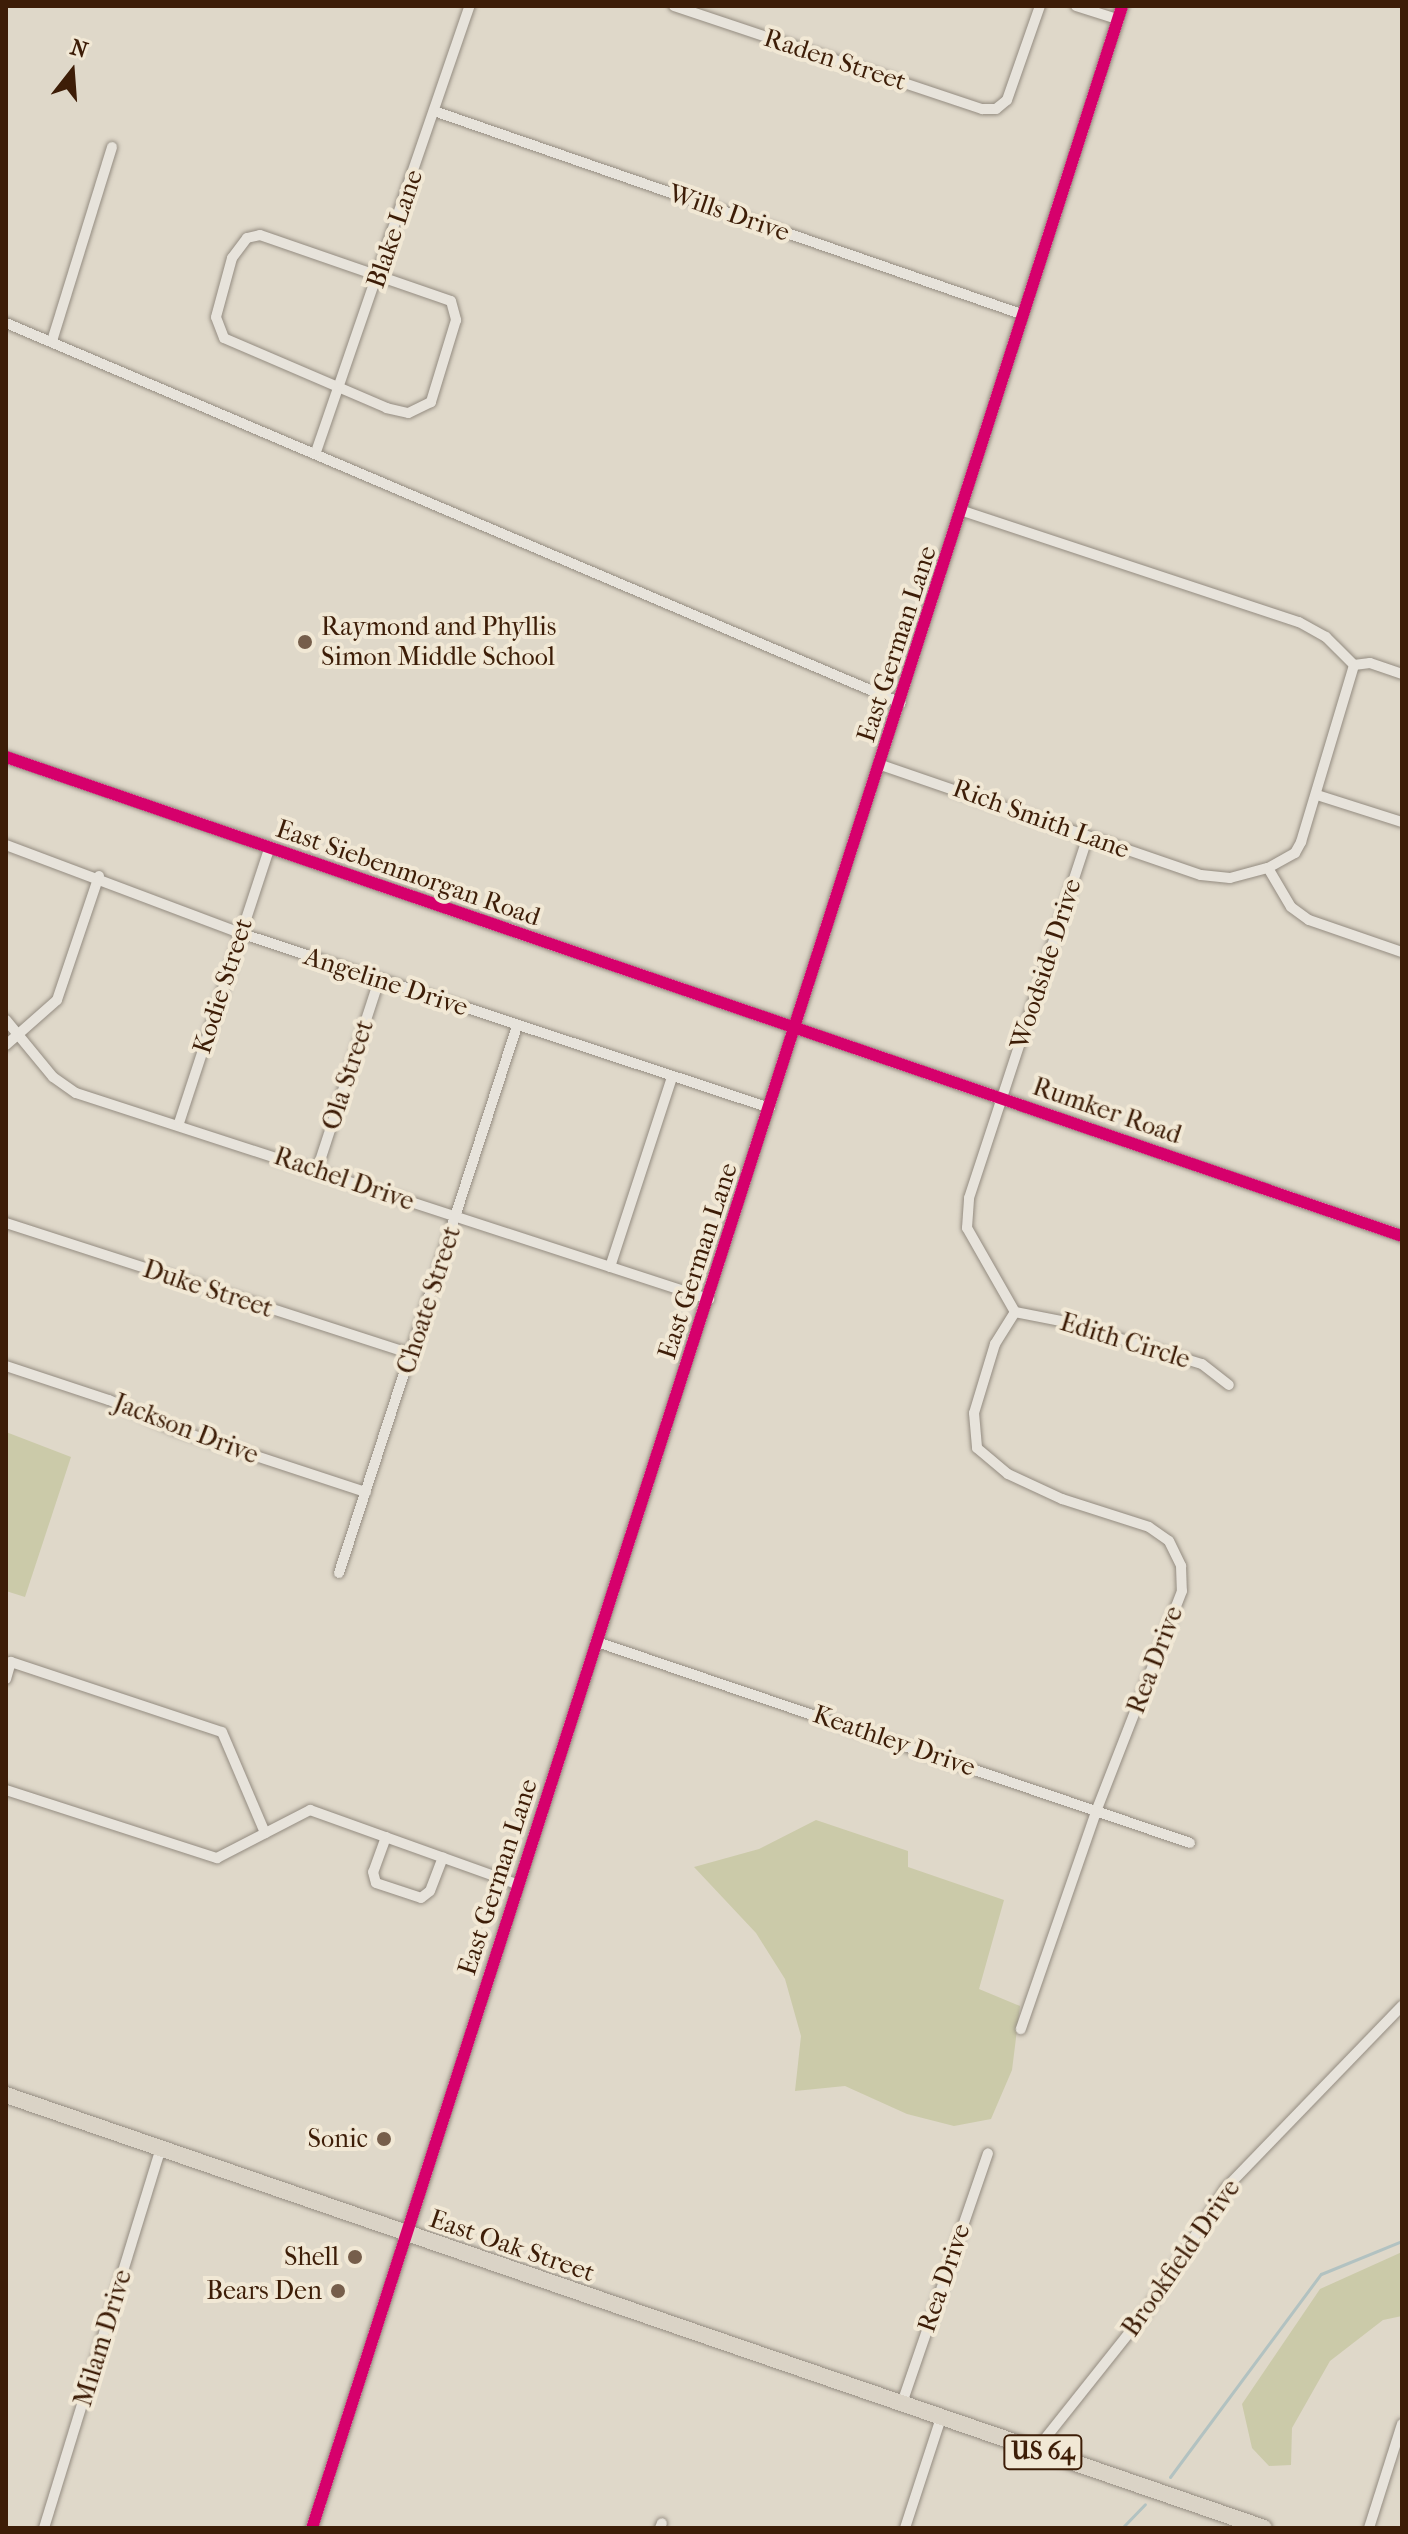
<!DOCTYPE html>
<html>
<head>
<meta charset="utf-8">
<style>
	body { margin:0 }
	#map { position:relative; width:1408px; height:2534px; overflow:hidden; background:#dfd8c9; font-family:"IM FELL French Canon",serif }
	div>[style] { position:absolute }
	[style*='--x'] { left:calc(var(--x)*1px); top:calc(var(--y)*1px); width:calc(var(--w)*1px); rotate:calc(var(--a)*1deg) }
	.green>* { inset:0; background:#cbcaa9 }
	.stream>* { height:3px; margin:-1.5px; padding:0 1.5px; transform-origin:1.5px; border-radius:1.5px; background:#b2c2c1 }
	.roads { filter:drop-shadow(0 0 2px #948c81) drop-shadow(0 0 2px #948c81) }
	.minor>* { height:10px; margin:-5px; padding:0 5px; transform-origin:5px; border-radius:5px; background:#e7e3db }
	.tertiary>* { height:12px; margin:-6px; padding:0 6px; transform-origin:6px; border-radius:6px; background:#e7e3db }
	.trunk>* { height:16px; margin:-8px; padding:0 8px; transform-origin:8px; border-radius:8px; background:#dad3c6 }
	.cycleway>* { height:12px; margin:-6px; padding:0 6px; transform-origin:6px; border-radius:6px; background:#d6006c }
	.dots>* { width:22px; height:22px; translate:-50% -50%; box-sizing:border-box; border:4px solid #f1e8d5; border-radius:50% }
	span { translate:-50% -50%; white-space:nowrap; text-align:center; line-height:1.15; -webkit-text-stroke:8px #f1e8d5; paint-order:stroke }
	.shield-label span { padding:2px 6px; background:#f1e8d5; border:2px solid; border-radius:6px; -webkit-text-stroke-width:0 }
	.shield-label { font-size:24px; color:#3d1d07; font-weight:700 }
	.street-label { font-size:26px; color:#3d1d07 }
	.poi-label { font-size:26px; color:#3d1d07 }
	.left { translate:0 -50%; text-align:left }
	.right { translate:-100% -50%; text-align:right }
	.frame { position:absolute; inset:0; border:8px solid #3d1d07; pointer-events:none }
	.north { position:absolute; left:32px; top:32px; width:80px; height:80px; -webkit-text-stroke:6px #f1e8d5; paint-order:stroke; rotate:17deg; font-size:22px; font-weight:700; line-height:32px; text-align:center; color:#3d1d07 }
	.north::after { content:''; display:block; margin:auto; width:28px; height:36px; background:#3d1d07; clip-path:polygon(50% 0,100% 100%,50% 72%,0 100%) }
</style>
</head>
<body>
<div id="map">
	<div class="green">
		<i style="clip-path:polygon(6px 1432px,71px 1457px,25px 1597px,6px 1591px)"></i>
		<i style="clip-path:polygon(816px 1820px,908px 1851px,908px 1867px,1004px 1900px,979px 1989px,1020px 2006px,1012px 2070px,991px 2119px,954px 2126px,907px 2114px,845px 2086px,795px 2091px,801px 2036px,785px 1979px,756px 1933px,694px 1867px,759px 1849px)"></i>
		<i style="clip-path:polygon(1402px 2252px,1402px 2316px,1383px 2320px,1330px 2361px,1292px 2428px,1291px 2465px,1269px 2466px,1252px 2448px,1242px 2404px,1320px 2289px)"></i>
	</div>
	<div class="stream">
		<i style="--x:1170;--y:2477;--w:253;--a:-53.4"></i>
		<i style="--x:1321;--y:2274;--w:87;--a:-22.2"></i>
		<i style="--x:1122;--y:2528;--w:33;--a:-46"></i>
	</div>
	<div class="roads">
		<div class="minor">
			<i style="--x:674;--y:6;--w:325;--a:18.5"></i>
			<i style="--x:982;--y:109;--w:14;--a:0"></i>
			<i style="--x:996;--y:109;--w:14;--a:-39"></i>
			<i style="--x:1007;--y:100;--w:100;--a:-70.7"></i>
			<i style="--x:1076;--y:6;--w:43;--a:17.6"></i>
			<i style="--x:434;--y:111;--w:624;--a:19.07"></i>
			<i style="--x:260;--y:235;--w:202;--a:19.1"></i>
			<i style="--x:451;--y:301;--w:20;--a:75"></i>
			<i style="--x:456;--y:320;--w:86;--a:107"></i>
			<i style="--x:431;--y:402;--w:25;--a:154"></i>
			<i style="--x:408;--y:413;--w:22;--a:-167"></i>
			<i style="--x:387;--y:408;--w:177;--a:-156.8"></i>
			<i style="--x:224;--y:338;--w:22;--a:-111"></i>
			<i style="--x:216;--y:317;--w:61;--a:-74.8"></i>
			<i style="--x:232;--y:258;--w:25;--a:-53"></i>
			<i style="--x:247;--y:238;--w:13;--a:-13"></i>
			<i style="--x:6;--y:323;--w:972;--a:23.01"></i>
			<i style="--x:52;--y:341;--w:203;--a:-72.8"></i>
			<i style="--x:316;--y:452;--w:472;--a:-71"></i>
			<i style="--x:963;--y:511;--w:354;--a:18.3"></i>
			<i style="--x:1299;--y:622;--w:31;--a:29"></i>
			<i style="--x:1326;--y:637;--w:40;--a:45"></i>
			<i style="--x:881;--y:765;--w:338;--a:19"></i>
			<i style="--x:1201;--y:875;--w:29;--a:6"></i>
			<i style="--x:1230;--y:878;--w:39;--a:-15"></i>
			<i style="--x:1268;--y:868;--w:31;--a:-29"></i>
			<i style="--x:1295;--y:853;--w:13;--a:-61"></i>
			<i style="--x:1301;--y:842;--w:185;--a:-73.3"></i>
			<i style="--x:1354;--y:665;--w:16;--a:-7"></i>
			<i style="--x:1370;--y:663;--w:34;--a:19"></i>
			<i style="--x:1317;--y:795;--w:89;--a:17.6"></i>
			<i style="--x:6;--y:845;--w:250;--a:20.6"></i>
			<i style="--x:240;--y:933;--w:558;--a:18.27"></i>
			<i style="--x:1268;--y:868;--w:45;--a:59.5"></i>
			<i style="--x:1291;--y:907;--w:22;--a:36"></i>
			<i style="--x:1309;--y:920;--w:98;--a:19"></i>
			<i style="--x:6;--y:1020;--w:74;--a:50.5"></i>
			<i style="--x:53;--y:1077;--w:28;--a:35"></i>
			<i style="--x:76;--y:1093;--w:666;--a:18.03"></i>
			<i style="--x:6;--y:1045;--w:68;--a:-41.4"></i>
			<i style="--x:57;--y:1000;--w:131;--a:-71.3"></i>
			<i style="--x:179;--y:1123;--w:288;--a:-71.8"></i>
			<i style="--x:317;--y:1170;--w:200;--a:-71.9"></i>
			<i style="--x:6;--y:1223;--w:426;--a:17.9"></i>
			<i style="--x:610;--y:1267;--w:200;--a:-71.9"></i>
			<i style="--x:1015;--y:1312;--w:38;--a:122"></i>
			<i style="--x:995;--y:1344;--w:72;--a:106.9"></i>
			<i style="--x:974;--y:1413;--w:35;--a:85"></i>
			<i style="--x:977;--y:1448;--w:40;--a:40"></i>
			<i style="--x:1008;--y:1474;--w:60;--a:24.8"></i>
			<i style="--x:1062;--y:1499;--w:91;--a:17.8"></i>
			<i style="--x:1149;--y:1527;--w:24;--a:35"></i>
			<i style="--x:1169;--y:1541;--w:28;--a:64"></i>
			<i style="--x:1181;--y:1566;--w:25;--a:88"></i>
			<i style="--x:1182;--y:1591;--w:234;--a:111.3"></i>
			<i style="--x:1097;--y:1809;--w:233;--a:109.1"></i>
			<i style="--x:1015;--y:1312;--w:97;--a:-119.7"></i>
			<i style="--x:967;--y:1228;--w:30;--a:-86"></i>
			<i style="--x:969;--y:1198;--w:380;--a:-71.8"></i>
			<i style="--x:1015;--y:1312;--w:52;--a:11.1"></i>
			<i style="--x:1066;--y:1322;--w:142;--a:17.2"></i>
			<i style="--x:1202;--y:1364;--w:34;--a:38"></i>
			<i style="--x:6;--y:1366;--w:108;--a:18.3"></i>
			<i style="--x:109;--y:1400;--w:71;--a:24"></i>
			<i style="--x:174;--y:1429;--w:202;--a:18.2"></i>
			<i style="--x:339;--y:1573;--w:575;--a:-71.97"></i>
			<i style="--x:597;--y:1642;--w:626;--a:18.72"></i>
			<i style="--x:6;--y:1679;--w:18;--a:-74"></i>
			<i style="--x:11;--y:1662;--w:222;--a:18.4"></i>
			<i style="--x:222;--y:1732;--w:110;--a:66.9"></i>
			<i style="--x:6;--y:1790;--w:222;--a:17.9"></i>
			<i style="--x:217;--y:1858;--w:105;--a:-27.3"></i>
			<i style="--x:310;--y:1810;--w:222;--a:19.7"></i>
			<i style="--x:386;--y:1837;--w:37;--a:110"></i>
			<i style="--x:373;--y:1872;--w:11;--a:75"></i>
			<i style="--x:376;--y:1883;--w:47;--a:18.4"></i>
			<i style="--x:421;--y:1898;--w:11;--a:-38"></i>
			<i style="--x:430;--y:1891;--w:36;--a:-69"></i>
			<i style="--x:902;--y:2403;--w:264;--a:-71"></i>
			<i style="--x:1036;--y:2450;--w:175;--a:-51.5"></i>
			<i style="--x:1145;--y:2313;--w:149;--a:-57.1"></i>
			<i style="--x:1226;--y:2188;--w:253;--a:-46"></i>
			<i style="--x:44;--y:2528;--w:398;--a:-72.9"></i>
			<i style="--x:660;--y:2528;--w:5;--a:-68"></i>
			<i style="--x:905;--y:2528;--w:119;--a:-71.9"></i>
			<i style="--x:1369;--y:2528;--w:109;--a:-72.4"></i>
		</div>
		<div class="tertiary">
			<i style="--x:6;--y:757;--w:1476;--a:18.94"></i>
			<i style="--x:312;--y:2528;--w:2649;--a:-72.19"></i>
		</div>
		<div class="trunk">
			<i style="--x:6;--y:2095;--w:1330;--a:18.99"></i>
		</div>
	</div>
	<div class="cycleway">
		<i style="--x:6;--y:757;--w:1476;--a:18.94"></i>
		<i style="--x:312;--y:2528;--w:2649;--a:-72.19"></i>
	</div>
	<div class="dots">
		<i style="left:305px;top:642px;background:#765e4b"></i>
		<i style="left:384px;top:2139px;background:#765e4b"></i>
		<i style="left:355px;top:2257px;background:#765e4b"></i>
		<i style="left:338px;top:2291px;background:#765e4b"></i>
	</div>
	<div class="shield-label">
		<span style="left:1043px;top:2452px">US 64</span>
	</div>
	<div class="street-label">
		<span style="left:835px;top:60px;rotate:18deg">Raden Street</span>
		<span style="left:729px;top:213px;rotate:19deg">Wills Drive</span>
		<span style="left:395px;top:229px;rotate:-71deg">Blake Lane</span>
		<span style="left:897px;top:644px;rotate:-72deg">East German Lane</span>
		<span style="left:1041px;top:819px;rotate:20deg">Rich Smith Lane</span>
		<span style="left:408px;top:873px;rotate:19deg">East Siebenmorgan Road</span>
		<span style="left:1046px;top:964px;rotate:-72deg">Woodside Drive</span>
		<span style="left:386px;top:982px;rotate:18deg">Angeline Drive</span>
		<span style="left:223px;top:986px;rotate:-72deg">Kodie Street</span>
		<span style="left:348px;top:1075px;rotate:-72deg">Ola Street</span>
		<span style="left:1107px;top:1111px;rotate:19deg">Rumker Road</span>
		<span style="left:344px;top:1179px;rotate:19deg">Rachel Drive</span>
		<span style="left:698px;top:1261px;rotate:-72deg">East German Lane</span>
		<span style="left:208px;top:1289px;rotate:18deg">Duke Street</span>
		<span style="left:429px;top:1300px;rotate:-72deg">Choate Street</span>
		<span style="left:1125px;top:1341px;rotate:17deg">Edith Circle</span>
		<span style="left:186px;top:1429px;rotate:21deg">Jackson Drive</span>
		<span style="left:1155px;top:1660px;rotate:-69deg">Rea Drive</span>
		<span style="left:894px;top:1741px;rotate:19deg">Keathley Drive</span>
		<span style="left:498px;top:1877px;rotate:-72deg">East German Lane</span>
		<span style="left:512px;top:2246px;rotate:19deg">East Oak Street</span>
		<span style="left:1181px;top:2258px;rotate:-55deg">Brookfield Drive</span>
		<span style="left:944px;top:2278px;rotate:-71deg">Rea Drive</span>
		<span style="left:103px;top:2338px;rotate:-73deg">Milam Drive</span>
	</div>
	<div class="poi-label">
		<span class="left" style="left:321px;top:642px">Raymond and Phyllis<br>Simon Middle School</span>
		<span class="right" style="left:368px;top:2139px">Sonic</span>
		<span class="right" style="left:339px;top:2257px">Shell</span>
		<span class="right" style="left:322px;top:2291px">Bears Den</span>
	</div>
	<div class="frame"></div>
	<div class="north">N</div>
</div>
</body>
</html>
